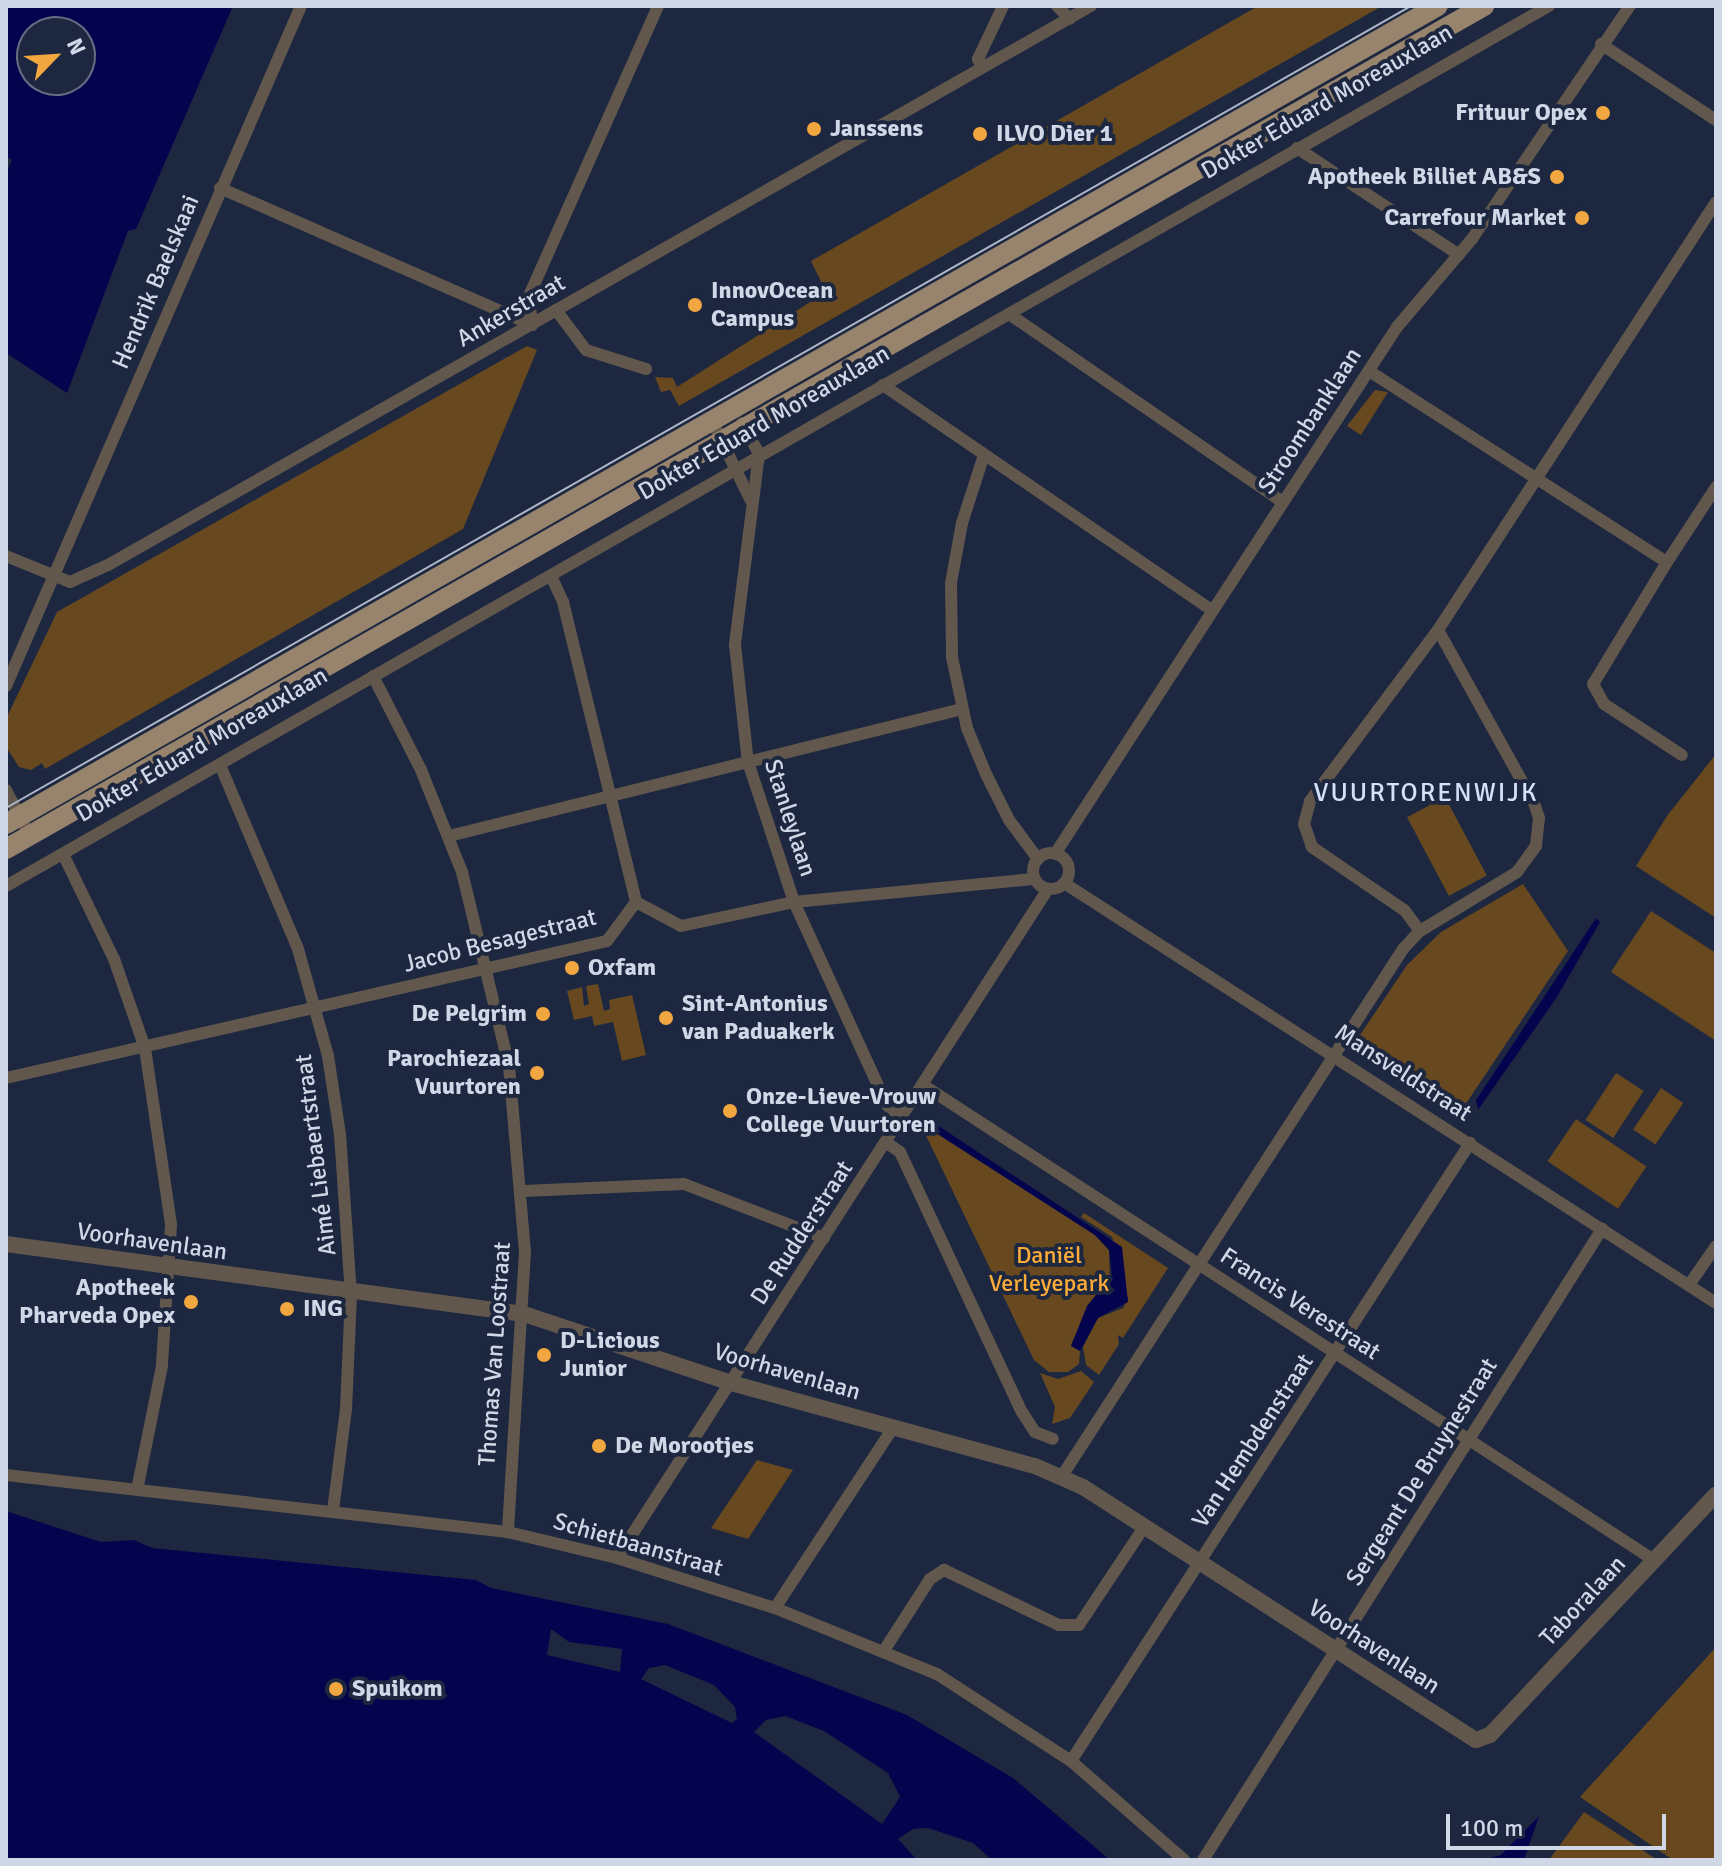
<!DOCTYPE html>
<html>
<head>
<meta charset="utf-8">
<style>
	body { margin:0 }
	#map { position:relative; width:1722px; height:1866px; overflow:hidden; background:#1d2840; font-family:Signika,sans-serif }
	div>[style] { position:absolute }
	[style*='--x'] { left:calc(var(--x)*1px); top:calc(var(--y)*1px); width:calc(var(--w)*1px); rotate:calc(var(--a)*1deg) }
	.green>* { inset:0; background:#67481f; transform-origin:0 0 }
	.water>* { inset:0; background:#03044d }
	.minor>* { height:12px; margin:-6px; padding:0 6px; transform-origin:6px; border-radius:6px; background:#61574c }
	.minor>.ring { margin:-6px; padding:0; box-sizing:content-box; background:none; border:12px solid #61574c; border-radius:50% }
	.tertiary>* { height:16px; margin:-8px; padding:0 8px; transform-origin:8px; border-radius:8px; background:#61574c }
	.primary>* { height:20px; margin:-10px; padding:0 10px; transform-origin:10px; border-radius:10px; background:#98846d }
	.tram>* { height:2px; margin:-1px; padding:0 1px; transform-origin:1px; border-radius:1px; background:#afb8c9 }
	.dots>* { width:22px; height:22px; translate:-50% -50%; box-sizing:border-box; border:4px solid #1d2840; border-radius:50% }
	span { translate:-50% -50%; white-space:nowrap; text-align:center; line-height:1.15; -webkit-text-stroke:8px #1d2840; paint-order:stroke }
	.street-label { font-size:24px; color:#d0d8e8 }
	.poi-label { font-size:24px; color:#d0d8e8; font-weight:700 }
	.right { translate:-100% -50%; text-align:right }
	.left { translate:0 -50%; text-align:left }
	.park-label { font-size:24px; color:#fdac38 }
	.neighbourhood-label { font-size:26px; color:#d5e1fb; letter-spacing:2px }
	.frame { position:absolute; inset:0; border:8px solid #d0d8e8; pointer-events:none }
	.north { position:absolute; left:16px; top:16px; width:80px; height:80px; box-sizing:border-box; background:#1d2840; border:2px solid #656e83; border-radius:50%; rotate:65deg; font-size:22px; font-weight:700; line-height:32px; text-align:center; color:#d0d8e8 }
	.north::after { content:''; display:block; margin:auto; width:28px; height:36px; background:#f1a63f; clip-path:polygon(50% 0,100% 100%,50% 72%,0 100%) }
	.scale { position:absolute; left:1446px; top:1814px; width:220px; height:36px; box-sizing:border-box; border:4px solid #d0d8e8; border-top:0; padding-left:10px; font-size:24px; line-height:28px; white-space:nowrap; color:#d0d8e8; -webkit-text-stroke:6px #1d2840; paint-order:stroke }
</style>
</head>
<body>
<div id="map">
	<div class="green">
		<i style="clip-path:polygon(1258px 6px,1382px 6px,679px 406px,670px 390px,661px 392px,655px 377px,673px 378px,677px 387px,826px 292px,811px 261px)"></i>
		<i style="clip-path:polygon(527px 346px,537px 350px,463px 529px,45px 769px,42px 763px,31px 770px,19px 767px,6px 747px,6px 719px,57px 612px)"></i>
		<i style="clip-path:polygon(1375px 390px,1388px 392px,1361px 435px,1347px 426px)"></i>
		<i style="clip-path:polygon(1716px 754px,1716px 918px,1636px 866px,1667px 816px)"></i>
		<i style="left:1445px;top:797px;width:89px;height:43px;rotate:62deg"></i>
		<i style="clip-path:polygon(1523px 884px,1568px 951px,1457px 1117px,1362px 1056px,1356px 1041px,1407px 965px,1441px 932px)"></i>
		<i style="clip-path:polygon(1651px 911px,1716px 953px,1716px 1041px,1611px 972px)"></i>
		<i style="clip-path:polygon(598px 984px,604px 1011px,610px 1009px,609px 1000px,632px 995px,646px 1055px,622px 1061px,613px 1022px,594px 1026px,592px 1016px,574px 1020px,567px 991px,582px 987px,584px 1006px,589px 1004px,586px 986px)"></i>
		<i style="left:1616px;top:1073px;width:33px;height:56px;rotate:33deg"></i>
		<i style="left:1661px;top:1088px;width:27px;height:50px;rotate:34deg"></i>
		<i style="left:1576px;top:1119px;width:85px;height:51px;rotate:34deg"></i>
		<i style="clip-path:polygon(920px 1123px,1095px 1235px,1109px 1250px,1110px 1282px,1086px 1312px,1071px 1345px,1080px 1351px,1079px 1364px,1068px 1372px,1049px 1372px,1034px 1360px)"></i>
		<i style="clip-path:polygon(1084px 1213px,1168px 1268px,1123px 1338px,1118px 1335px,1119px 1344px,1099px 1375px,1086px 1365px,1083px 1347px,1098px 1318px,1123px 1308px,1128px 1299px,1112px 1237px,1081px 1217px)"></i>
		<i style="clip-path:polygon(1081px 1371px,1094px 1382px,1070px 1418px,1052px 1424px,1055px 1407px,1040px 1373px,1058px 1379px)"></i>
		<i style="clip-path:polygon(757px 1460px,793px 1470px,748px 1539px,711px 1528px)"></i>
		<i style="clip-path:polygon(1716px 1647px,1716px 1860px,1673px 1860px,1580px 1797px)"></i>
		<i style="clip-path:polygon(1584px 1812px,1641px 1849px,1657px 1860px,1549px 1860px)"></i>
	</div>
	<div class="water">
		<i style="clip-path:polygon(evenodd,6px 6px,233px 6px,136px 229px,128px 231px,67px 393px,6px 353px,6px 174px,12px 160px,6px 156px,6px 6px,32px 32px,80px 32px,80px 80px,32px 80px,32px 32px)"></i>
		<i style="clip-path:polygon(1596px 918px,1600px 922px,1557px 997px,1478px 1110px,1476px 1100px)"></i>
		<i style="clip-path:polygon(928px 1119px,1122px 1247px,1128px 1302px,1098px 1318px,1080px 1351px,1071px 1346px,1087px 1306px,1112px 1275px,1109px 1250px,1095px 1235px,924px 1125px)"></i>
		<i style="clip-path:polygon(evenodd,6px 1511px,101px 1542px,134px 1540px,152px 1548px,476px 1580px,491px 1588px,668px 1624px,907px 1715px,1013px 1778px,1110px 1860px,992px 1860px,973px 1843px,928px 1828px,913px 1829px,898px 1839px,917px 1860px,6px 1860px,6px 1511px,551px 1629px,569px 1642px,622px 1649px,620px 1672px,547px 1655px,551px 1629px,6px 1511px,665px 1665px,714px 1685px,735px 1707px,737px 1719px,732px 1723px,641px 1679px,649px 1668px,665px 1665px,6px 1511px,785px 1716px,824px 1731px,888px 1773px,900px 1797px,882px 1824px,754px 1732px,766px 1720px,785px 1716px)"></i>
		<i style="clip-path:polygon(1539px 1816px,1524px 1860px,1482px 1860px,1501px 1855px)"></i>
	</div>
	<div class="minor">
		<i style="--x:1057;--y:6;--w:18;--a:45"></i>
		<i style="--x:1601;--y:44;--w:138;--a:33.5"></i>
		<i style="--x:982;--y:67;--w:9;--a:-117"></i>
		<i style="--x:978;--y:59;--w:59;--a:-64.7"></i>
		<i style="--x:1297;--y:148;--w:194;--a:33.4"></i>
		<i style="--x:220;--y:188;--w:341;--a:23.7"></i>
		<i style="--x:556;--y:310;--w:50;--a:53.1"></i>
		<i style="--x:586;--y:350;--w:63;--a:17.6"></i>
		<i style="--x:1009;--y:314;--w:332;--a:34.5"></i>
		<i style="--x:532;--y:325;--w:29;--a:-96"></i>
		<i style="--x:529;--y:296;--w:317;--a:-66"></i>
		<i style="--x:1369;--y:371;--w:354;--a:32.7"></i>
		<i style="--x:1667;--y:562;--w:143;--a:121.2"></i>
		<i style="--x:1593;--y:684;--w:23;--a:61"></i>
		<i style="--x:1604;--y:704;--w:93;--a:33.2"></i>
		<i style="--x:883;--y:385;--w:398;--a:34.4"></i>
		<i style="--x:712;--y:421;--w:87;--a:64"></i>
		<i style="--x:742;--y:423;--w:35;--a:61"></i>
		<i style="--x:759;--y:454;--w:193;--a:97.2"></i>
		<i style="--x:735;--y:645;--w:118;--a:83.7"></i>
		<i style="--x:748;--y:762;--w:147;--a:71.8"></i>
		<i style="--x:794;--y:902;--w:223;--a:65.4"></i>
		<i style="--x:887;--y:1105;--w:21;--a:43"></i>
		<i style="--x:983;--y:458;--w:68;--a:107.9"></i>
		<i style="--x:962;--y:523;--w:61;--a:100.4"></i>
		<i style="--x:951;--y:583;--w:74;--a:89.2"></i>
		<i style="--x:952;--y:657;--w:73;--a:78.1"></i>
		<i style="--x:967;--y:728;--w:50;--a:67.6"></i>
		<i style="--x:986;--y:774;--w:51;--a:63.4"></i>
		<i style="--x:1009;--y:820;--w:49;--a:53.4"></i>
		<i style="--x:6;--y:556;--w:69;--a:22.1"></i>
		<i style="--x:70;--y:582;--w:42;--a:-24.1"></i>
		<i style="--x:108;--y:565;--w:1131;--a:-29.63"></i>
		<i style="--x:1667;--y:562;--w:90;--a:-56.8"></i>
		<i style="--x:551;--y:576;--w:29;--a:65"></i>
		<i style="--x:563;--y:602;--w:309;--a:76.3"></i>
		<i style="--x:373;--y:676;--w:106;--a:62.9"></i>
		<i style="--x:421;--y:770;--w:110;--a:68.1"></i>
		<i style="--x:462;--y:872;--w:200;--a:76.4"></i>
		<i style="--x:509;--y:1066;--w:187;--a:85.1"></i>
		<i style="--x:525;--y:1252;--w:281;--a:93.5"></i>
		<i style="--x:6;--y:686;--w:741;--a:-66.55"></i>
		<i style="--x:220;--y:765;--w:200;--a:67"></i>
		<i style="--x:298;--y:949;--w:111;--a:74.3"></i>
		<i style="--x:328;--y:1056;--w:79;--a:81.3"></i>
		<i style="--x:340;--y:1134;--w:161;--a:86.1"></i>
		<i style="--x:351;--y:1295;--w:114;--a:92.5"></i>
		<i style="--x:346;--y:1409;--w:102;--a:97.3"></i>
		<i style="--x:6;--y:790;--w:52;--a:62.4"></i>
		<i style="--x:449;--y:836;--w:528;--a:-13.9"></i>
		<i class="ring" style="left:1033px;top:853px;width:24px;height:24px"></i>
		<i style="--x:63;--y:854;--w:117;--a:64.1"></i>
		<i style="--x:114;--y:959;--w:94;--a:70.8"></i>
		<i style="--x:145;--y:1048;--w:179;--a:81.6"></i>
		<i style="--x:171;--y:1225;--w:141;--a:93.7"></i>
		<i style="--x:162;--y:1366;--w:126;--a:101.4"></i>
		<i style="--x:1055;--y:854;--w:628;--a:-57.02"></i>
		<i style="--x:1397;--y:327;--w:116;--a:-49.6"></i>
		<i style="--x:1472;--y:239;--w:282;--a:-55.9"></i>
		<i style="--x:1064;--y:883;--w:776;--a:32.79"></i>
		<i style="--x:6;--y:886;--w:1776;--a:-29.7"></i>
		<i style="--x:1420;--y:931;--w:26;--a:-127"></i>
		<i style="--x:1404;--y:910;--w:112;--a:-145.6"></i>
		<i style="--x:1312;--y:847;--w:24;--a:-109"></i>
		<i style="--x:1304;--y:824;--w:24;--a:-75"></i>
		<i style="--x:1310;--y:801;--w:214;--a:-53.2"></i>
		<i style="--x:1438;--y:630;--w:510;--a:-56.99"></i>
		<i style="--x:6;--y:1078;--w:616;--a:-12.84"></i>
		<i style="--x:607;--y:941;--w:49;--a:-53.4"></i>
		<i style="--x:636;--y:902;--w:51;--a:28.1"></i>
		<i style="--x:681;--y:926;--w:116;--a:-12"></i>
		<i style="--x:794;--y:902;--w:242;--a:-5.5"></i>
		<i style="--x:923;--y:1085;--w:872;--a:33.02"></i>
		<i style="--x:887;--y:1143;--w:16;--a:35"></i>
		<i style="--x:900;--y:1152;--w:287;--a:64.9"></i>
		<i style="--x:1022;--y:1412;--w:24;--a:57"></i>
		<i style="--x:1035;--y:1432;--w:19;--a:21"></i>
		<i style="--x:523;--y:1191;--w:161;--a:-2.5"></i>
		<i style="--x:684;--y:1184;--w:150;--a:21.1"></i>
		<i style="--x:1689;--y:1285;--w:47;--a:-55.3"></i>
		<i style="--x:6;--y:1475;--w:505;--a:6.48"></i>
		<i style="--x:508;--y:1532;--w:112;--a:13.4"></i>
		<i style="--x:617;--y:1558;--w:166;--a:17.6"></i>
		<i style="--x:775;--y:1608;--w:175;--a:22.2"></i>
		<i style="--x:937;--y:1674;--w:160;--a:33"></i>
		<i style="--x:1071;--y:1761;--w:150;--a:41.2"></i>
		<i style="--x:1062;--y:1476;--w:628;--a:-57.09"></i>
		<i style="--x:1403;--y:949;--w:25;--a:-47"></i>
		<i style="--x:1420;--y:931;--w:114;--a:-31.3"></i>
		<i style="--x:1517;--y:872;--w:32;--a:-54"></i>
		<i style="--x:1536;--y:846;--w:28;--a:-84"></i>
		<i style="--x:1539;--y:818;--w:16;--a:-108"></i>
		<i style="--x:1534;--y:803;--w:198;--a:-119"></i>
		<i style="--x:617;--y:1558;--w:796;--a:-57.21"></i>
		<i style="--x:775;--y:1608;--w:217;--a:-56.8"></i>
		<i style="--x:885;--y:1649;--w:83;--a:-57.3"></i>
		<i style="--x:930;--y:1579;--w:17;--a:-33"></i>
		<i style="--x:944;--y:1570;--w:127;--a:25.6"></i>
		<i style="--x:1059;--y:1625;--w:20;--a:0"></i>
		<i style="--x:1079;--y:1625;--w:118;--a:-56.4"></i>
		<i style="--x:1071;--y:1761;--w:736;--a:-57.15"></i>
		<i style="--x:1203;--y:1860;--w:747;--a:-57.69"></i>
	</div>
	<div class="tertiary">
		<i style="--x:6;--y:1244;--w:523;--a:7.7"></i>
		<i style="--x:524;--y:1314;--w:218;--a:18.4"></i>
		<i style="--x:731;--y:1383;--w:315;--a:15.3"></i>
		<i style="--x:1035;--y:1466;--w:52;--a:23.6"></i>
		<i style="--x:1083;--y:1487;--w:467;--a:32.8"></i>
		<i style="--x:1476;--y:1740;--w:15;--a:-20"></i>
		<i style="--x:1490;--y:1735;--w:330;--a:-46.8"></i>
	</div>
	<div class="primary">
		<i style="--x:6;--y:824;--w:1649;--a:-29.74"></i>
		<i style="--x:6;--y:849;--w:1702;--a:-29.7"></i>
	</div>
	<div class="tram">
		<i style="--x:6;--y:808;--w:1618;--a:-29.72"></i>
	</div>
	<div class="dots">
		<i style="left:1603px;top:113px;background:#f1a63f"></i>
		<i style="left:814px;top:129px;background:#f1a63f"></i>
		<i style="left:980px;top:134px;background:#f1a63f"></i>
		<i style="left:1557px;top:177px;background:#f1a63f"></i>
		<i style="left:1582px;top:218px;background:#f1a63f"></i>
		<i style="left:695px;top:305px;background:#f1a63f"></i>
		<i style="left:572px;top:968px;background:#f1a63f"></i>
		<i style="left:543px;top:1014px;background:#f1a63f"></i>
		<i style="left:666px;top:1018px;background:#f1a63f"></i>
		<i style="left:537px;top:1073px;background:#f1a63f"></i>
		<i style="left:730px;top:1111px;background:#f1a63f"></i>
		<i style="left:191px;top:1302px;background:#f1a63f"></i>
		<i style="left:287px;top:1309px;background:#f1a63f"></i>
		<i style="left:544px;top:1355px;background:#f1a63f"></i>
		<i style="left:599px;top:1446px;background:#f1a63f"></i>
		<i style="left:336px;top:1689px;background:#f1a63f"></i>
	</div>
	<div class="street-label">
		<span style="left:1327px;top:102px;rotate:-30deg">Dokter Eduard Moreauxlaan</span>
		<span style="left:156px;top:282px;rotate:-67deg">Hendrik Baelskaai</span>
		<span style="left:511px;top:311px;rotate:-30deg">Ankerstraat</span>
		<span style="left:1310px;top:421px;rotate:-57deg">Stroombanklaan</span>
		<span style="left:764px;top:423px;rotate:-30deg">Dokter Eduard Moreauxlaan</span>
		<span style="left:202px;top:745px;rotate:-30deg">Dokter Eduard Moreauxlaan</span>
		<span style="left:790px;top:818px;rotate:72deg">Stanleylaan</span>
		<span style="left:500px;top:941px;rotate:-14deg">Jacob Besagestraat</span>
		<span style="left:1403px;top:1073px;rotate:33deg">Mansveldstraat</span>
		<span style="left:316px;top:1155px;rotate:-97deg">Aimé Liebaertstraat</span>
		<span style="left:802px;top:1233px;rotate:-57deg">De Rudderstraat</span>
		<span style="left:152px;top:1242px;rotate:8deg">Voorhavenlaan</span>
		<span style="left:1300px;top:1304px;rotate:33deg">Francis Verestraat</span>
		<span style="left:495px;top:1354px;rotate:-86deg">Thomas Van Loostraat</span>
		<span style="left:787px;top:1372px;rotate:16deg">Voorhavenlaan</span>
		<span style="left:1253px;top:1441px;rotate:-57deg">Van Hembdenstraat</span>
		<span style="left:1422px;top:1472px;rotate:-58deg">Sergeant De Bruynestraat</span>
		<span style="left:638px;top:1545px;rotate:16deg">Schietbaanstraat</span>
		<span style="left:1583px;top:1601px;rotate:-47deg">Taboralaan</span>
		<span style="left:1374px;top:1647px;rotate:33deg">Voorhavenlaan</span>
	</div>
	<div class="poi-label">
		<span class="right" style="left:1587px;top:113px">Frituur Opex</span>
		<span class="left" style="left:830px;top:129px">Janssens</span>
		<span class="left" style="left:996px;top:134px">ILVO Dier 1</span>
		<span class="right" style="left:1541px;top:177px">Apotheek Billiet AB&amp;S</span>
		<span class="right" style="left:1566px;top:218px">Carrefour Market</span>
		<span class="left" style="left:711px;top:305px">InnovOcean<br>Campus</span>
		<span class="left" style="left:588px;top:968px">Oxfam</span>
		<span class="left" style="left:682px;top:1018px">Sint-Antonius<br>van Paduakerk</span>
		<span class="right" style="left:527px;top:1014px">De Pelgrim</span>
		<span class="right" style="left:521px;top:1073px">Parochiezaal<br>Vuurtoren</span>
		<span class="left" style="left:746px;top:1111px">Onze-Lieve-Vrouw<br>College Vuurtoren</span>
		<span class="right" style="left:175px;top:1302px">Apotheek<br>Pharveda Opex</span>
		<span class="left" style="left:303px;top:1309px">ING</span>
		<span class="left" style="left:560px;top:1355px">D-Licious<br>Junior</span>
		<span class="left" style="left:615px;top:1446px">De Morootjes</span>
		<span class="left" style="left:352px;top:1689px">Spuikom</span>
	</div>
	<div class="park-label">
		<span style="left:1049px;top:1270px">Daniël<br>Verleyepark</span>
	</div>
	<div class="neighbourhood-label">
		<span style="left:1426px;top:794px">VUURTORENWIJK</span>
	</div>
	<div class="frame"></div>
	<div class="north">N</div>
	<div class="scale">100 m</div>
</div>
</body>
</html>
